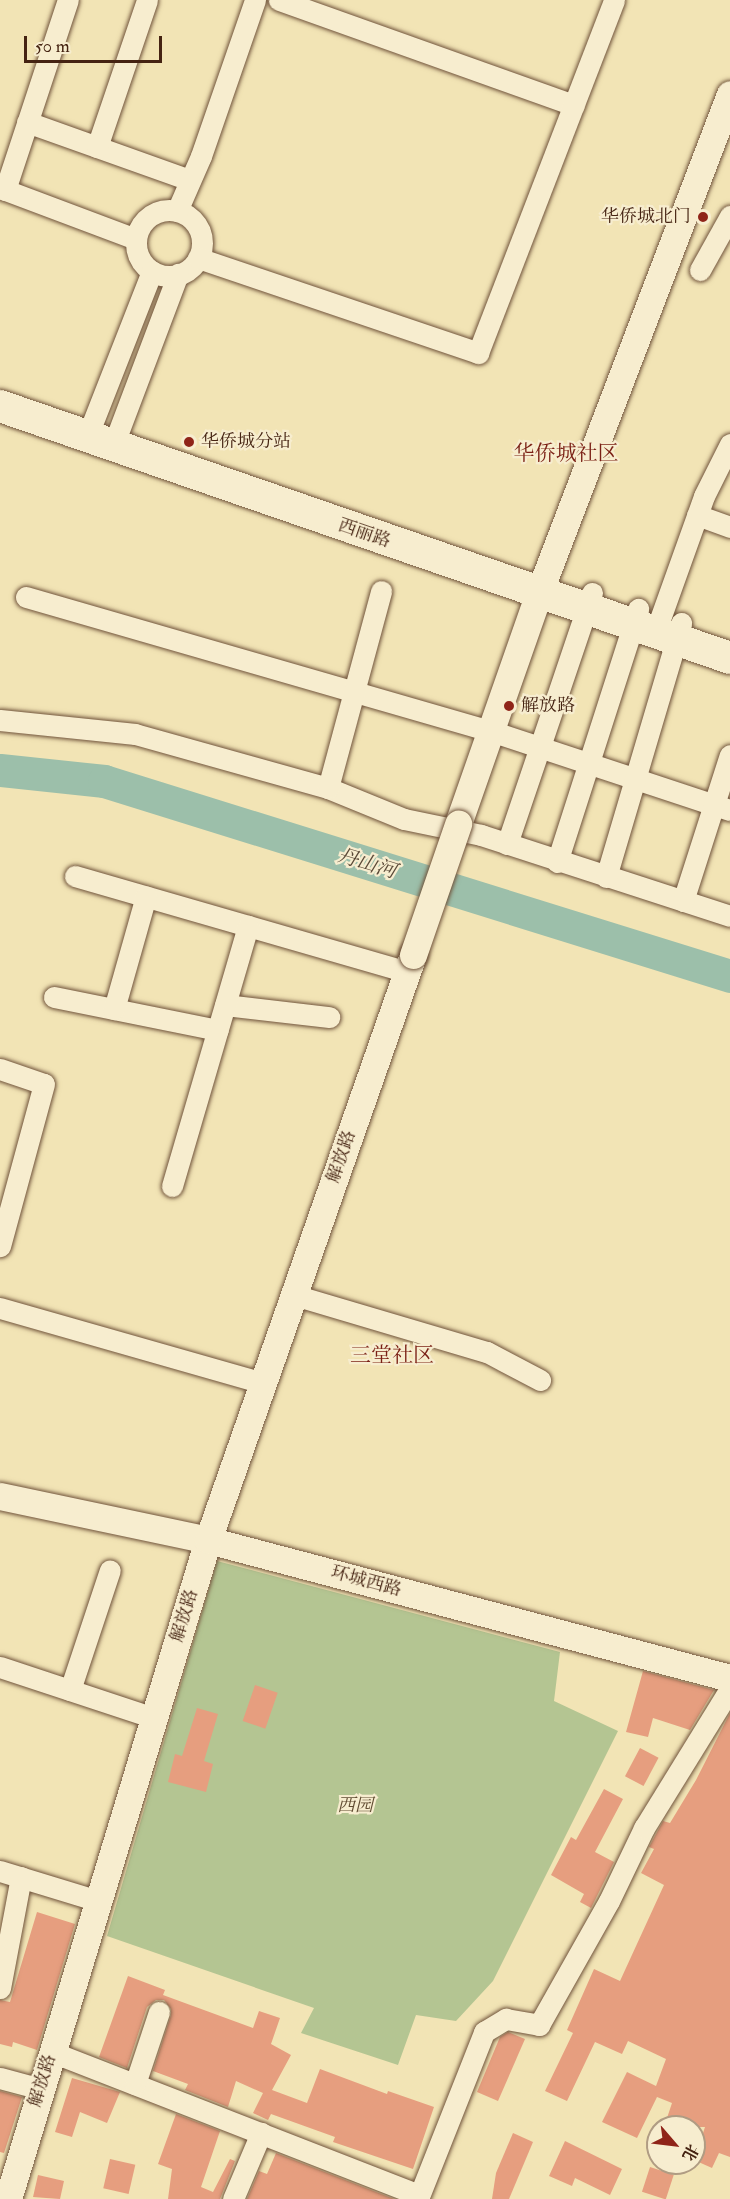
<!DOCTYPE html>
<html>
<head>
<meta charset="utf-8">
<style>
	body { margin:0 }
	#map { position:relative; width:730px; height:2199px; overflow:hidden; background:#f2e4b5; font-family:"IM FELL Double Pica","Noto Serif SC",serif }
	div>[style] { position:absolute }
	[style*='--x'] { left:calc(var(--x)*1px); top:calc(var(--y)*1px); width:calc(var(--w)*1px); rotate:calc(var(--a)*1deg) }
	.green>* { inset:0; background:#b4c592 }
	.river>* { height:33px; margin:-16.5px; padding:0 16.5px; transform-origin:16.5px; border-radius:16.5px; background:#9cbfaa }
	.building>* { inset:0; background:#e69e7f; transform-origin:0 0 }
	.roads { filter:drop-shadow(0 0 2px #70533b) drop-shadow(0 0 2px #70533b) }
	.minor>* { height:21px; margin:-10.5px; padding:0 10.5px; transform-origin:10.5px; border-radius:10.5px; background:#f7edcf }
	.minor>.ring { margin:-10.5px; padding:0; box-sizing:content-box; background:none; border:21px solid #f7edcf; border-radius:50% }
	.tertiary>* { height:27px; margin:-13.5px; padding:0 13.5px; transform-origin:13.5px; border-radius:13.5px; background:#f7edcf }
	.secondary>* { height:32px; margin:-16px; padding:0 16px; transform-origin:16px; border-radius:16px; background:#f7edcf }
	.bridges { filter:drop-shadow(0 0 2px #70533b) drop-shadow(0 0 2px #70533b) }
	.tertiary-bridge>* { height:27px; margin:-13.5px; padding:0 13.5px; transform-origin:13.5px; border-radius:13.5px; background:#f7edcf }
	.dots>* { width:16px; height:16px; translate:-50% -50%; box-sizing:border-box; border:3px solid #f7edcf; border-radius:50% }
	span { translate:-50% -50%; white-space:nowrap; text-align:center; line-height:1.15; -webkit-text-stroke:4.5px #f7edcf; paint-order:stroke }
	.poi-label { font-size:18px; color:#452312 }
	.right { translate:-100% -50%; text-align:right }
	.left { translate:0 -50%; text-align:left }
	.street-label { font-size:18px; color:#452312 }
	.park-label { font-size:18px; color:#614c32; font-style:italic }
	.water-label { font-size:20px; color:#5b4a38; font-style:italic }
	.quarter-label { font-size:21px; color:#7a1f14 }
	.north { position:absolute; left:646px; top:2115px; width:60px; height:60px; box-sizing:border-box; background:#f7edcf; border:2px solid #b09c83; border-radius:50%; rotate:118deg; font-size:16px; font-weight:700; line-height:24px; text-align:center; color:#452312 }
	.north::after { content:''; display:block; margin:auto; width:21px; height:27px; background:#8f2418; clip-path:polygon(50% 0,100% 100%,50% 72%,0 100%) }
	.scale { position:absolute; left:24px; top:36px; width:138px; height:27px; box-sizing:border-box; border:3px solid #452312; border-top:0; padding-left:8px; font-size:18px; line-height:21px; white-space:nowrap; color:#452312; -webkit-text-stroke:4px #f7edcf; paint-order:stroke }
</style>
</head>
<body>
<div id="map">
	<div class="green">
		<i style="clip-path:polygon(217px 1561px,560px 1652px,554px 1701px,618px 1731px,493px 1981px,456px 2021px,416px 2015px,398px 2065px,301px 2033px,314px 2008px,107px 1936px)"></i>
	</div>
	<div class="river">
		<i style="--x:0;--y:770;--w:105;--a:6"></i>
		<i style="--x:104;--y:781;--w:656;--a:17.3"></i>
	</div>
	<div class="building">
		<i style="clip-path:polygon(643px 1671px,714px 1690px,690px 1730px,653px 1718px,648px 1737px,626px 1732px)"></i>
		<i style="left:255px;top:1685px;width:24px;height:38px;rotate:19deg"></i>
		<i style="clip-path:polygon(197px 1708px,218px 1714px,204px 1761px,213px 1764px,206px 1792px,168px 1782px,175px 1754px,182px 1756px)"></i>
		<i style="clip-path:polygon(730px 1713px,730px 2157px,719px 2153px,712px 2168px,694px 2160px,705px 2127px,664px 2127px,672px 2103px,657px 2097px,637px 2138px,602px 2122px,627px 2072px,656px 2086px,666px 2059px,628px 2041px,622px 2054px,595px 2042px,567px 2101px,545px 2091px,573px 2033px,567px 2030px,594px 1969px,620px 1981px,664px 1885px,641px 1873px,654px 1849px,649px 1847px,663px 1821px,670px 1823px,696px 1780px)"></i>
		<i style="left:640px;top:1748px;width:21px;height:32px;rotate:28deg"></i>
		<i style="clip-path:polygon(604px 1789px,623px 1799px,595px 1852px,614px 1862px,591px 1908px,580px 1902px,584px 1894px,551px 1875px,571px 1837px,576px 1840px)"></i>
		<i style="clip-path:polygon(37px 1912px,75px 1924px,37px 2050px,13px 2042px,12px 2047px,0 2044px,0 2000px,10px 2002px)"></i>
		<i style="clip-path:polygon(128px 1976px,165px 1990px,163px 1995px,253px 2028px,259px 2011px,280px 2018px,271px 2044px,291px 2055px,272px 2090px,307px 2103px,320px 2069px,387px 2094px,388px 2091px,434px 2107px,413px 2169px,333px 2142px,335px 2137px,271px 2114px,268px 2120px,253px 2113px,263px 2093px,236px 2081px,228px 2107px,185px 2090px,188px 2084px,153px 2071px,171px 2015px,171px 2009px,164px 2000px,156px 2000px,147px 2007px,127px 2068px,99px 2057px)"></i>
		<i style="clip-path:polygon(508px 2032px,525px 2039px,498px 2101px,477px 2092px,500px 2037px)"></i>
		<i style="clip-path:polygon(72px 2078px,120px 2092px,107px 2123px,80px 2112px,72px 2137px,55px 2132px)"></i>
		<i style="clip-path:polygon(0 2091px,22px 2097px,4px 2153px,0 2152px)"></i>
		<i style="clip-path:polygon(176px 2114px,220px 2131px,201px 2187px,213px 2192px,230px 2159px,235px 2161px,220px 2199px,168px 2199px,172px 2169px,158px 2164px)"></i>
		<i style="clip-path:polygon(513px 2133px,533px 2142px,509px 2199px,492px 2199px,496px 2173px)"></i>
		<i style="clip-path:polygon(565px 2141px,622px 2169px,610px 2195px,575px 2178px,572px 2186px,549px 2176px)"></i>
		<i style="clip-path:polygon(276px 2153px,394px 2199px,247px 2199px,259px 2171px,267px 2174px)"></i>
		<i style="left:110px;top:2159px;width:26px;height:30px;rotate:13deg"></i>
		<i style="left:650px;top:2167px;width:25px;height:26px;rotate:18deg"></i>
		<i style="clip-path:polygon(38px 2175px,64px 2181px,60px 2199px,33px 2197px)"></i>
	</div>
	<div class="roads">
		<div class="minor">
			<i style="--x:279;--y:0;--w:313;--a:19.6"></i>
			<i style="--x:27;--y:122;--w:173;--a:19.6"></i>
			<i style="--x:97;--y:147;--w:155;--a:-71.2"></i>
			<i style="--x:0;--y:188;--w:145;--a:20.6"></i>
			<i style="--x:5;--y:190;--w:200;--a:-71.7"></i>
			<i class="ring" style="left:136px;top:210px;width:45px;height:45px"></i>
			<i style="--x:177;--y:211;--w:60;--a:-66.4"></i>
			<i style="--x:201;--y:156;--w:165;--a:-70.9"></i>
			<i style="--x:198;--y:258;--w:296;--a:18.7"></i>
			<i style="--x:478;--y:353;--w:378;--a:-68.9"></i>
			<i style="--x:700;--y:270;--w:62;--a:-60.9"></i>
			<i style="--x:87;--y:437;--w:178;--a:-68.6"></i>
			<i style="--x:113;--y:446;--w:184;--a:-69.3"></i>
			<i style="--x:697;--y:515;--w:35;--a:20"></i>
			<i style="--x:26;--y:597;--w:484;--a:16.1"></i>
			<i style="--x:491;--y:731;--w:252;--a:18.3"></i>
			<i style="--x:655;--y:633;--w:145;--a:-70.3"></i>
			<i style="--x:704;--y:496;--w:58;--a:-63.4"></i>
			<i style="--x:0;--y:720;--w:136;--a:5.9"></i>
			<i style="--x:135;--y:734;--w:200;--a:15.6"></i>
			<i style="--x:328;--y:788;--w:82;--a:22.2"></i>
			<i style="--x:404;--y:819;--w:79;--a:11.7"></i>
			<i style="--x:481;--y:835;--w:262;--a:18"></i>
			<i style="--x:328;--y:788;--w:204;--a:-74.9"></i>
			<i style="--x:507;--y:844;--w:265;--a:-71.3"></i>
			<i style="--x:557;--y:862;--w:266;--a:-72.2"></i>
			<i style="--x:75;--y:876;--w:346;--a:16.1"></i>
			<i style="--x:606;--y:877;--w:265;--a:-73.5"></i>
			<i style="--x:683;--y:901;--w:153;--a:-72.2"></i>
			<i style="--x:54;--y:997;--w:167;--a:11.4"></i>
			<i style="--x:225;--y:1005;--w:105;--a:6.6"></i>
			<i style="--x:114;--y:1009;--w:117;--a:-74.2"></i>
			<i style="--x:0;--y:1069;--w:46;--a:18.8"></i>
			<i style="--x:44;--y:1084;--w:168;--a:105.2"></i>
			<i style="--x:172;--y:1186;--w:271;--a:-73.7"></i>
			<i style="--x:294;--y:1295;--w:201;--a:16.5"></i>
			<i style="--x:487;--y:1352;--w:60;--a:27.8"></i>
			<i style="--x:0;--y:1308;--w:274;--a:15.9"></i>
			<i style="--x:0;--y:1667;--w:162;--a:18.3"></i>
			<i style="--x:70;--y:1690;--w:126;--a:-71.6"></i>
			<i style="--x:0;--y:1871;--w:102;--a:17"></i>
			<i style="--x:0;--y:1988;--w:113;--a:-79.3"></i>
			<i style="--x:52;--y:2052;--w:394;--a:21.3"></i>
			<i style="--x:0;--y:2078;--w:42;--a:15"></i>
			<i style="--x:135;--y:2084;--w:76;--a:-71.6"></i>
			<i style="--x:233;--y:2199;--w:72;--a:-67"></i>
			<i style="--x:418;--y:2199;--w:180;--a:-68.4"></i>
			<i style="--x:484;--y:2032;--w:26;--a:-31"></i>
			<i style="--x:506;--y:2019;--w:34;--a:10"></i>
			<i style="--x:539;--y:2025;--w:142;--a:-60.6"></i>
			<i style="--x:609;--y:1901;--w:81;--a:-64.4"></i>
			<i style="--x:644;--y:1828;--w:163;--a:-58.3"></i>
		</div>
		<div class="tertiary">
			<i style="--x:458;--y:824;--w:245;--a:-70.7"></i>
			<i style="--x:539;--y:593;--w:534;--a:-69.05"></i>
			<i style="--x:0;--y:1496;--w:213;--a:11.9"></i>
			<i style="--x:208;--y:1540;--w:540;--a:14.81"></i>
			<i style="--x:8;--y:2199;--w:689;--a:-73.12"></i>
			<i style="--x:208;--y:1540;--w:620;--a:-70.69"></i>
		</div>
		<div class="secondary">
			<i style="--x:0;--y:406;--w:772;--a:19.04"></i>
		</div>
	</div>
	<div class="bridges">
		<div class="tertiary-bridge">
			<i style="--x:413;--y:955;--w:139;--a:-71"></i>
		</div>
	</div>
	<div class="dots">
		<i style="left:703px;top:217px;background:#8f2418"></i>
		<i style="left:189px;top:442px;background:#8f2418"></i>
		<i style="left:509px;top:706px;background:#8f2418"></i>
	</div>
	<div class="poi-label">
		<span class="right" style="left:691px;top:217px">华侨城北门</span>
		<span class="left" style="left:201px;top:442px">华侨城分站</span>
		<span class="left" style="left:521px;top:706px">解放路</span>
	</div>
	<div class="street-label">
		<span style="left:364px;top:534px;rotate:19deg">西丽路</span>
		<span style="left:342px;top:1157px;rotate:-71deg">解放路</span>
		<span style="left:366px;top:1582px;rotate:15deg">环城西路</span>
		<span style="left:185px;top:1616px;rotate:-73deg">解放路</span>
		<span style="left:43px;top:2081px;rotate:-73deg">解放路</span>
	</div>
	<div class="park-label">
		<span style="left:355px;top:1806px">西园</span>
	</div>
	<div class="water-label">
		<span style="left:367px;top:863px;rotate:17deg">丹山河</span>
	</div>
	<div class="quarter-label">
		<span style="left:566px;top:454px">华侨城社区</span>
		<span style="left:392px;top:1356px">三堂社区</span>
	</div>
	<div class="north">北</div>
	<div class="scale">50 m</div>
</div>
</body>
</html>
